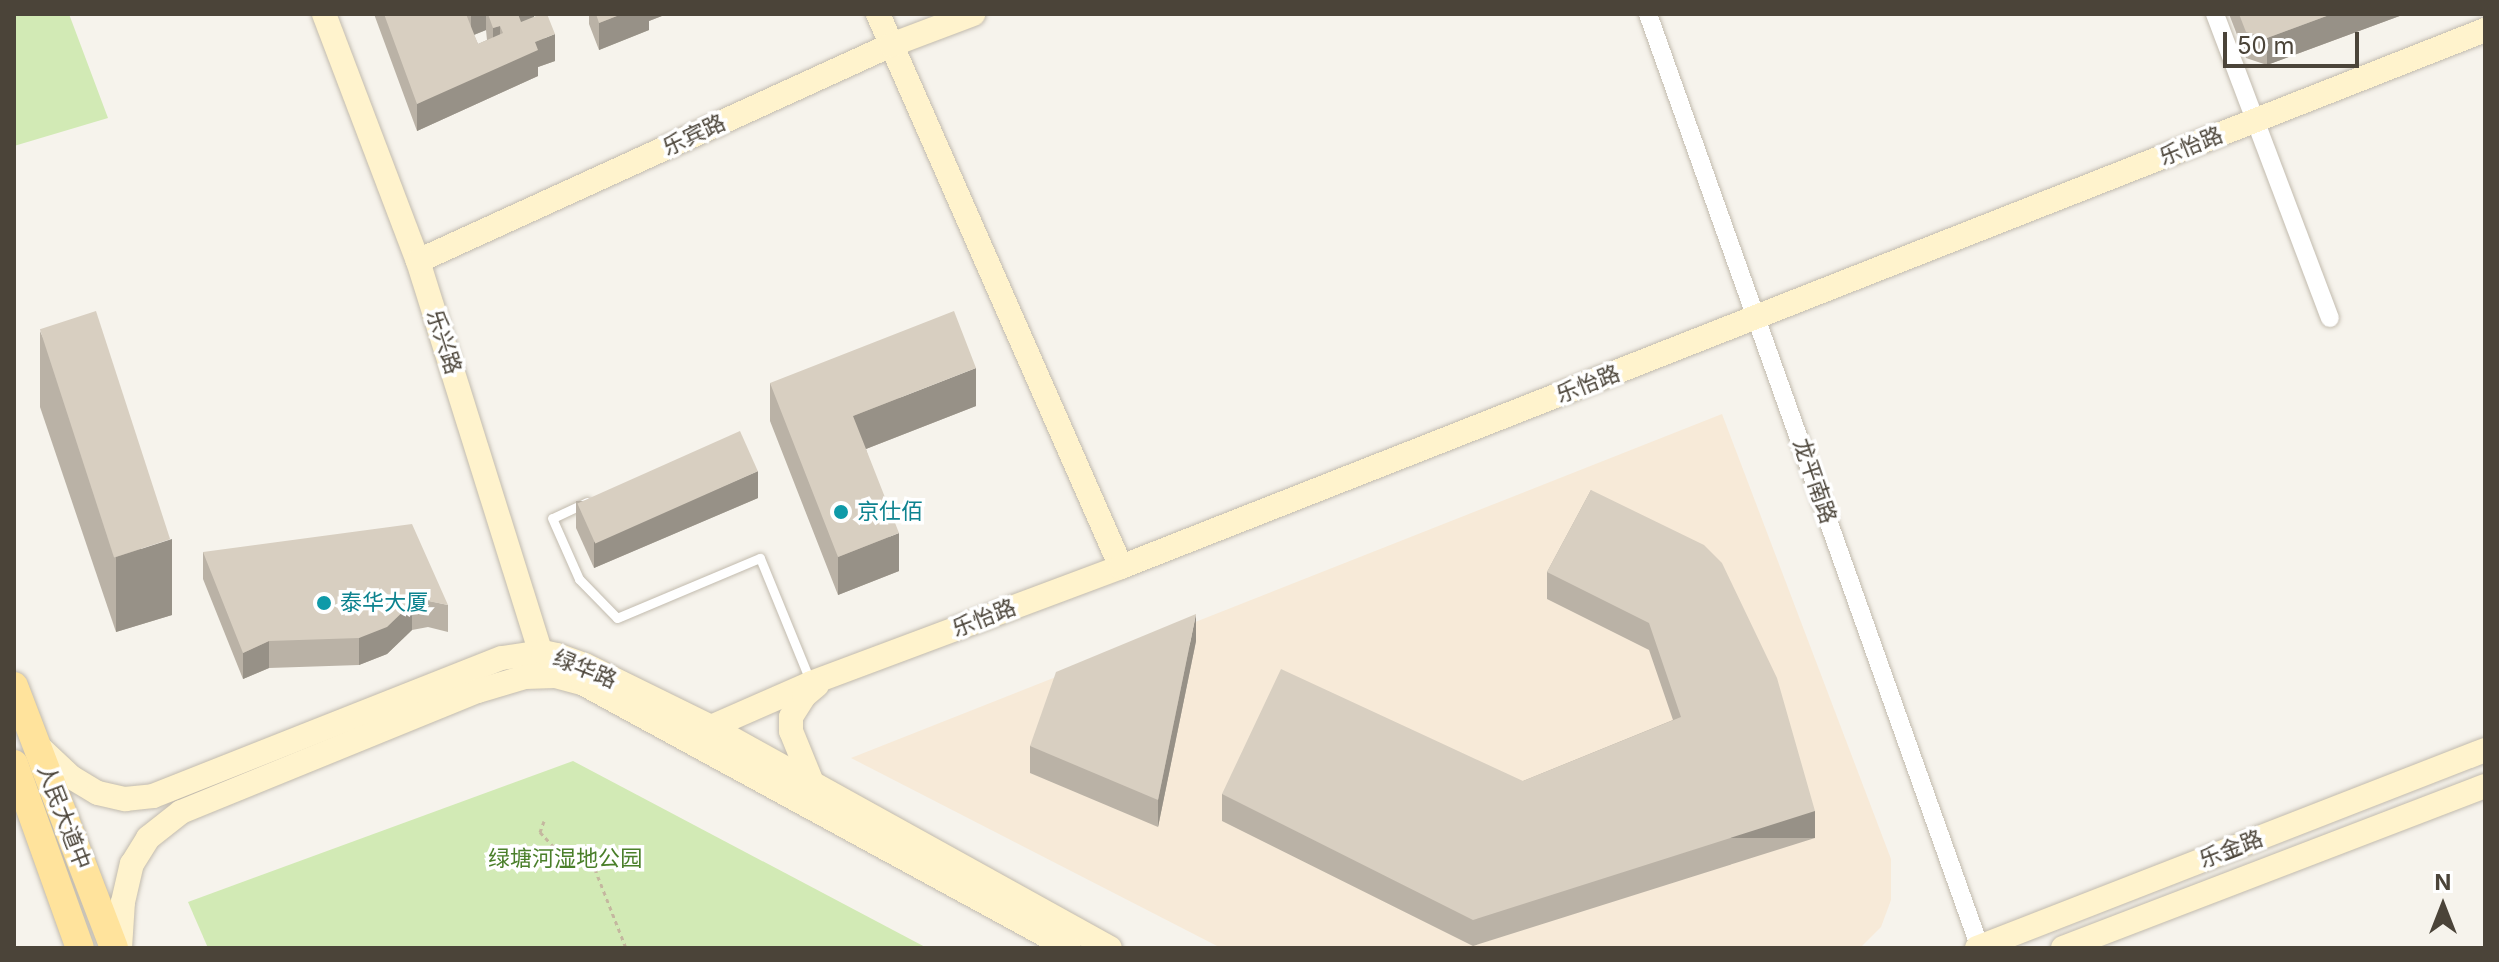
<!DOCTYPE html>
<html>
<head>
<meta charset="utf-8">
<style>
	body { margin:0 }
	#map { position:relative; width:2499px; height:962px; overflow:hidden; background:#f6f3ec; font-family:Inter,"Noto Sans SC",sans-serif }
	div>[style] { position:absolute }
	[style*='--x'] { left:calc(var(--x)*1px); top:calc(var(--y)*1px); width:calc(var(--w)*1px); rotate:calc(var(--a)*1deg) }
	.commercial>* { inset:0; background:#f7ead8 }
	.green>* { inset:0; background:#d2eab5 }
	.path>* { height:3px; margin-top:-1.5px; transform-origin:0; background:repeating-linear-gradient(90deg,#c4b79f 0 4px,transparent 0 8px) }
	.roads { filter:drop-shadow(0 0 2px #c2bbae) drop-shadow(0 0 2px #c2bbae) }
	.lane>* { height:9px; margin:-4.5px; padding:0 4.5px; transform-origin:4.5px; border-radius:4.5px; background:#fff }
	.street>* { height:18px; margin:-9px; padding:0 9px; transform-origin:9px; border-radius:9px; background:#fff }
	.secondary>* { height:24px; margin:-12px; padding:0 12px; transform-origin:12px; border-radius:12px; background:#fff3cd }
	.primary>* { height:28px; margin:-14px; padding:0 14px; transform-origin:14px; border-radius:14px; background:#ffe39c }
	.wall>* { inset:0; background:#bab2a6 }
	.shaded-wall>* { inset:0; background:#979187; transform-origin:0 0 }
	.building>* { inset:0; background:#d8cfc1; transform-origin:0 0 }
	.dots>* { width:22px; height:22px; translate:-50% -50%; box-sizing:border-box; border:4px solid #fff; border-radius:50% }
	span { translate:-50% -50%; white-space:nowrap; text-align:center; line-height:1.15; -webkit-text-stroke:7px #fff; paint-order:stroke }
	.street-label { font-size:22px; color:#4b4439 }
	.culture-label { font-size:22px; color:#0d838f }
	.left { translate:0 -50%; text-align:left }
	.park-label { font-size:22px; color:#4a7f2a }
	.frame { position:absolute; inset:0; border:16px solid #4b4439; pointer-events:none }
	.north { position:absolute; left:2403px; top:866px; width:80px; height:80px; -webkit-text-stroke:6px #fff; paint-order:stroke; rotate:0deg; font-size:22px; font-weight:700; line-height:32px; text-align:center; color:#4b4439 }
	.north::after { content:''; display:block; margin:auto; width:28px; height:36px; background:#4b4439; clip-path:polygon(50% 0,100% 100%,50% 72%,0 100%) }
	.scale { position:absolute; left:2223px; top:32px; width:136px; height:36px; box-sizing:border-box; border:4px solid #4b4439; border-top:0; padding-left:10px; font-size:24px; line-height:28px; white-space:nowrap; color:#4b4439; -webkit-text-stroke:6px #fff; paint-order:stroke }
</style>
</head>
<body>
<div id="map">
	<div class="commercial">
		<i style="clip-path:polygon(1722px 414px,1891px 859px,1891px 900px,1881px 927px,1860px 948px,1221px 948px,851px 758px)"></i>
	</div>
	<div class="green">
		<i style="clip-path:polygon(14px 14px,69px 14px,108px 118px,14px 146px)"></i>
		<i style="clip-path:polygon(573px 761px,927px 948px,208px 948px,188px 902px)"></i>
	</div>
	<div class="path">
		<i style="--x:544;--y:821;--w:12;--a:110"></i>
		<i style="--x:540;--y:832;--w:25;--a:47"></i>
		<i style="--x:557;--y:850;--w:32;--a:7"></i>
		<i style="--x:589;--y:854;--w:101;--a:68.5"></i>
	</div>
	<div class="roads">
		<div class="lane">
			<i style="--x:587;--y:502;--w:38;--a:155"></i>
			<i style="--x:552;--y:518;--w:67;--a:66.1"></i>
			<i style="--x:579;--y:579;--w:54;--a:45.7"></i>
			<i style="--x:617;--y:618;--w:155;--a:-22.8"></i>
			<i style="--x:760;--y:558;--w:135;--a:67.8"></i>
		</div>
		<div class="street">
			<i style="--x:1648;--y:14;--w:991;--a:70.43"></i>
			<i style="--x:2215;--y:14;--w:325;--a:69.3"></i>
		</div>
		<div class="secondary">
			<i style="--x:324;--y:14;--w:264;--a:69.2"></i>
			<i style="--x:418;--y:261;--w:424;--a:72.6"></i>
			<i style="--x:878;--y:14;--w:604;--a:66.28"></i>
			<i style="--x:418;--y:261;--w:520;--a:-24.54"></i>
			<i style="--x:891;--y:45;--w:88;--a:-20.7"></i>
			<i style="--x:37;--y:745;--w:47;--a:43.3"></i>
			<i style="--x:71;--y:777;--w:31;--a:31"></i>
			<i style="--x:98;--y:793;--w:28;--a:13"></i>
			<i style="--x:125;--y:799;--w:28;--a:-6"></i>
			<i style="--x:153;--y:796;--w:375;--a:-21.6"></i>
			<i style="--x:502;--y:658;--w:41;--a:-8.3"></i>
			<i style="--x:543;--y:652;--w:14;--a:12"></i>
			<i style="--x:557;--y:655;--w:30;--a:20"></i>
			<i style="--x:585;--y:665;--w:140;--a:26.2"></i>
			<i style="--x:711;--y:727;--w:456;--a:29"></i>
			<i style="--x:698;--y:746;--w:23;--a:-56"></i>
			<i style="--x:711;--y:727;--w:109;--a:-23.7"></i>
			<i style="--x:811;--y:683;--w:331;--a:-20.5"></i>
			<i style="--x:1121;--y:567;--w:1466;--a:-21.49"></i>
			<i style="--x:813;--y:785;--w:58;--a:-112.2"></i>
			<i style="--x:791;--y:731;--w:14;--a:-90"></i>
			<i style="--x:791;--y:717;--w:25;--a:-58"></i>
			<i style="--x:804;--y:696;--w:17;--a:-40"></i>
			<i style="--x:120;--y:948;--w:46;--a:-86.3"></i>
			<i style="--x:123;--y:902;--w:39;--a:-77"></i>
			<i style="--x:132;--y:864;--w:31;--a:-58"></i>
			<i style="--x:148;--y:838;--w:42;--a:-38.2"></i>
			<i style="--x:181;--y:812;--w:321;--a:-22.2"></i>
			<i style="--x:478;--y:691;--w:49;--a:-16.6"></i>
			<i style="--x:525;--y:677;--w:30;--a:-2"></i>
			<i style="--x:555;--y:676;--w:30;--a:15"></i>
			<i style="--x:584;--y:684;--w:552;--a:28.56"></i>
			<i style="--x:1977;--y:948;--w:545;--a:-21.29"></i>
			<i style="--x:2063;--y:948;--w:452;--a:-21"></i>
		</div>
		<div class="primary">
			<i style="--x:14;--y:686;--w:280;--a:69.1"></i>
			<i style="--x:14;--y:764;--w:195;--a:70.3"></i>
		</div>
	</div>
	<div class="wall">
		<i style="clip-path:polygon(evenodd,374px 14px,534px 14px,534px 17px,555px 61px,538px 67px,538px 76px,417px 131px,374px 14px,486px 30px,487px 40px,478px 44px,474px 35px,486px 30px)"></i>
		<i style="clip-path:polygon(589px 14px,667px 14px,649px 21px,649px 30px,599px 50px,589px 24px)"></i>
		<i style="clip-path:polygon(2229px 14px,2405px 14px,2267px 65px,2246px 58px)"></i>
		<i style="clip-path:polygon(40px 331px,172px 615px,116px 632px,40px 407px)"></i>
		<i style="clip-path:polygon(770px 383px,976px 406px,866px 449px,899px 571px,838px 595px,770px 421px)"></i>
		<i style="clip-path:polygon(1591px 490px,1815px 838px,1473px 946px,1222px 821px,1222px 794px,1523px 781px,1673px 720px,1649px 650px,1547px 599px,1547px 572px)"></i>
		<i style="clip-path:polygon(758px 498px,594px 568px,576px 528px,576px 501px)"></i>
		<i style="clip-path:polygon(203px 552px,448px 605px,448px 632px,428px 627px,412px 630px,387px 654px,359px 665px,269px 668px,243px 679px,203px 579px)"></i>
		<i style="clip-path:polygon(1196px 641px,1158px 827px,1030px 773px,1030px 746px)"></i>
	</div>
	<div class="shaded-wall">
		<i style="clip-path:polygon(471px 14px,486px 14px,486px 30px,471px 36px)"></i>
		<i style="clip-path:polygon(512px 14px,534px 14px,534px 18px,512px 27px)"></i>
		<i style="clip-path:polygon(622px 14px,667px 14px,649px 21px,649px 30px,599px 50px,599px 23px)"></i>
		<i style="clip-path:polygon(2332px 14px,2405px 14px,2267px 65px,2267px 38px)"></i>
		<i style="clip-path:polygon(500px 26px,500px 52px,493px 55px,493px 28px)"></i>
		<i style="clip-path:polygon(555px 34px,555px 61px,538px 67px,538px 76px,417px 131px,417px 104px,535px 42px)"></i>
		<i style="clip-path:polygon(976px 368px,976px 406px,853px 454px,853px 416px)"></i>
		<i style="clip-path:polygon(758px 471px,758px 498px,594px 568px,594px 542px)"></i>
		<i style="clip-path:polygon(899px 533px,899px 571px,838px 595px,838px 557px)"></i>
		<i style="clip-path:polygon(172px 539px,172px 615px,116px 632px,116px 557px)"></i>
		<i style="clip-path:polygon(412px 603px,412px 630px,387px 654px,359px 665px,359px 638px)"></i>
		<i style="clip-path:polygon(1196px 614px,1196px 641px,1158px 827px,1158px 800px)"></i>
		<i style="clip-path:polygon(269px 641px,269px 668px,243px 679px,243px 653px)"></i>
		<i style="left:1815px;top:811px;width:27px;height:359px;rotate:90deg"></i>
	</div>
	<div class="building">
		<i style="clip-path:polygon(384px 14px,466px 14px,478px 44px,503px 33px,500px 26px,493px 28px,488px 14px,518px 14px,521px 22px,541px 14px,547px 14px,555px 34px,535px 42px,538px 50px,417px 104px)"></i>
		<i style="clip-path:polygon(596px 14px,622px 14px,599px 23px)"></i>
		<i style="clip-path:polygon(2239px 14px,2332px 14px,2267px 38px,2246px 32px)"></i>
		<i style="left:96px;top:311px;width:240px;height:59px;rotate:72deg"></i>
		<i style="clip-path:polygon(954px 311px,976px 368px,853px 416px,899px 533px,838px 557px,770px 383px)"></i>
		<i style="left:740px;top:431px;width:44px;height:178px;rotate:66deg"></i>
		<i style="clip-path:polygon(1591px 490px,1704px 545px,1722px 563px,1777px 678px,1815px 811px,1473px 920px,1222px 794px,1281px 669px,1523px 781px,1681px 717px,1649px 623px,1547px 572px)"></i>
		<i style="clip-path:polygon(412px 524px,448px 605px,428px 601px,412px 603px,387px 627px,359px 638px,269px 641px,243px 653px,203px 552px)"></i>
		<i style="clip-path:polygon(1196px 614px,1158px 800px,1030px 746px,1056px 672px)"></i>
	</div>
	<div class="dots">
		<i style="left:841px;top:512px;background:#0f9aa8"></i>
		<i style="left:324px;top:603px;background:#0f9aa8"></i>
	</div>
	<div class="street-label">
		<span style="left:694px;top:135px;rotate:-25deg">乐宾路</span>
		<span style="left:2191px;top:146px;rotate:-22deg">乐怡路</span>
		<span style="left:444px;top:342px;rotate:72deg">乐兴路</span>
		<span style="left:1588px;top:384px;rotate:-21deg">乐怡路</span>
		<span style="left:1815px;top:481px;rotate:71deg">龙平南路</span>
		<span style="left:984px;top:618px;rotate:-21deg">乐怡路</span>
		<span style="left:585px;top:669px;rotate:22deg">绿华路</span>
		<span style="left:64px;top:817px;rotate:69deg">人民大道中</span>
		<span style="left:2231px;top:849px;rotate:-21deg">乐金路</span>
	</div>
	<div class="culture-label">
		<span class="left" style="left:857px;top:512px">京仕佰</span>
		<span class="left" style="left:340px;top:603px">泰华大厦</span>
	</div>
	<div class="park-label">
		<span style="left:565px;top:859px">绿塘河湿地公园</span>
	</div>
	<div class="frame"></div>
	<div class="north">N</div>
	<div class="scale">50 m</div>
</div>
</body>
</html>
